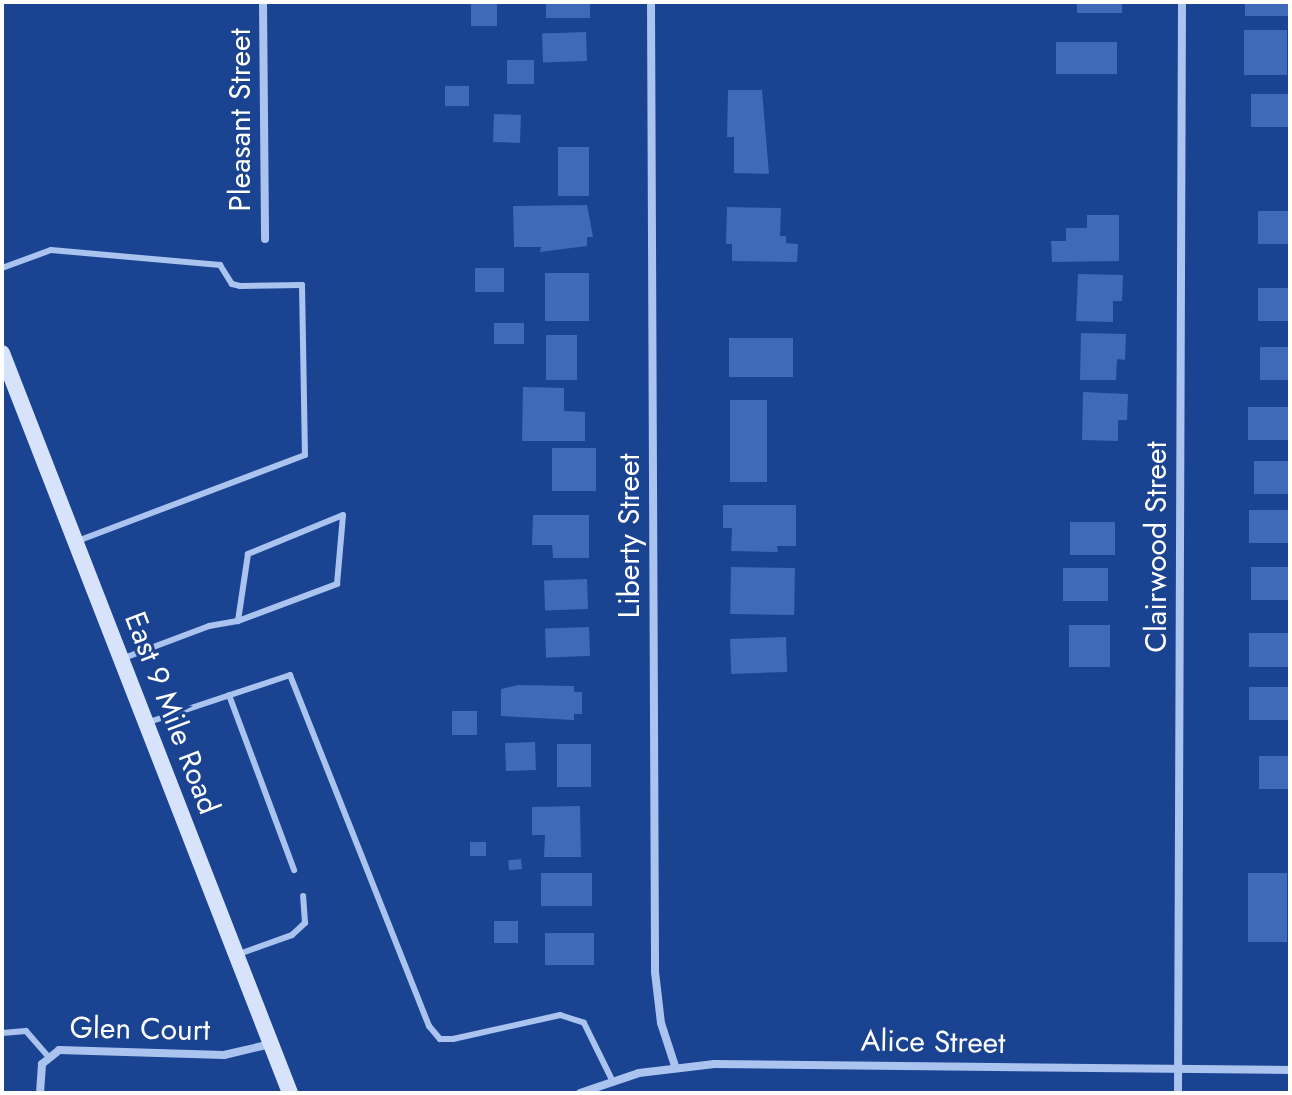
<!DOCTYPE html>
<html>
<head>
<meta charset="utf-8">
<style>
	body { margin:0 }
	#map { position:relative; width:1292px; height:1095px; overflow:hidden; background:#1a4391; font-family:Jost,sans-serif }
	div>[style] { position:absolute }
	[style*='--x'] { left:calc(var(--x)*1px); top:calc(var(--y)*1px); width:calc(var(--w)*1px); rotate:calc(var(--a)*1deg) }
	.building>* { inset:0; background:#3e6ab8; transform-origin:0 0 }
	.service>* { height:6px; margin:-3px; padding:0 3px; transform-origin:3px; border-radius:3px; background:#aac3ef }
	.minor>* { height:8px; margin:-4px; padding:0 4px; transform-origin:4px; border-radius:4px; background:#aac3ef }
	.secondary>* { height:16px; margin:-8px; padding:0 8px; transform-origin:8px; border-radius:8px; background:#d7e3fb }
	span { translate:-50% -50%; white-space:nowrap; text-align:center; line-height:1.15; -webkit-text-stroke:6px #1a4391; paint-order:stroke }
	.street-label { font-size:30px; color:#fff }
	.frame { position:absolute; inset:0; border:4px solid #fff; pointer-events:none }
</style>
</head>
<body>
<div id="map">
	<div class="building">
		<i style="left:471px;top:2px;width:26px;height:24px"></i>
		<i style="left:546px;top:2px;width:44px;height:16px"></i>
		<i style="left:1077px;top:2px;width:45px;height:11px"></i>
		<i style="left:1245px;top:2px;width:45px;height:14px"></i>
		<i style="left:1244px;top:30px;width:43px;height:45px"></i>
		<i style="left:586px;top:32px;width:29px;height:44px;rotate:88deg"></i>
		<i style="left:1056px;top:42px;width:61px;height:32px"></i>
		<i style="left:507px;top:60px;width:27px;height:24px"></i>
		<i style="left:445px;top:86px;width:24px;height:20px"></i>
		<i style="clip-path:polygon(728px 90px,762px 90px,769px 174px,734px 173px,734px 137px,727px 137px)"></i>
		<i style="left:1251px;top:94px;width:39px;height:33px"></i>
		<i style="left:494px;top:114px;width:27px;height:28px;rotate:2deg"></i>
		<i style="left:558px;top:147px;width:31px;height:49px"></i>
		<i style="clip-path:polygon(587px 205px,593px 237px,587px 237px,587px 246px,540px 252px,541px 247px,514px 247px,513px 206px)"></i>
		<i style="clip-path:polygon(727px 207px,781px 208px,780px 236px,786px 236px,786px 243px,798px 244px,797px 262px,732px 261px,732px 244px,726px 244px)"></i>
		<i style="left:1258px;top:211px;width:32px;height:33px"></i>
		<i style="clip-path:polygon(1087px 215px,1119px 215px,1119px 261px,1052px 262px,1051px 241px,1066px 241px,1066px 228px,1087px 228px)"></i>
		<i style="left:475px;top:268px;width:29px;height:24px"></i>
		<i style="left:545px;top:273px;width:44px;height:48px"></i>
		<i style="clip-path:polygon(1078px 274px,1123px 275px,1122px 301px,1113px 301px,1113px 322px,1076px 321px)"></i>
		<i style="left:1258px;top:288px;width:32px;height:33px"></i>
		<i style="left:524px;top:323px;width:21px;height:30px;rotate:90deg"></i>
		<i style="clip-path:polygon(1081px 333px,1126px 334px,1125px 360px,1117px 359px,1116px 380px,1080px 380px)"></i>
		<i style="left:546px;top:335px;width:31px;height:45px"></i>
		<i style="left:729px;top:338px;width:64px;height:39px"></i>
		<i style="left:1260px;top:347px;width:30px;height:33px"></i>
		<i style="clip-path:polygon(523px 387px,564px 388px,564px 411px,585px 412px,585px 441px,522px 441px)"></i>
		<i style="clip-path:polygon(1083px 392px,1128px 394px,1127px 420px,1118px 420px,1118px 441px,1082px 440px)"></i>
		<i style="left:730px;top:400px;width:37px;height:82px"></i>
		<i style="left:1248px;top:407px;width:42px;height:33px"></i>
		<i style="left:596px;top:448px;width:43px;height:44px;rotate:90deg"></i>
		<i style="left:1290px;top:461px;width:33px;height:36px;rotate:90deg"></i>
		<i style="clip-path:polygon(723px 505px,796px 505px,796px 546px,777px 546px,778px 552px,731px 551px,732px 528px,723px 528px)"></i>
		<i style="left:1290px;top:510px;width:33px;height:41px;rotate:90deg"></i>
		<i style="clip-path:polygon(533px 515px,589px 515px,589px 558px,553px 558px,552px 545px,532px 545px)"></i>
		<i style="left:1115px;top:522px;width:33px;height:45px;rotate:90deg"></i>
		<i style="left:731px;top:567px;width:64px;height:47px;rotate:1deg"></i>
		<i style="left:1251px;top:567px;width:39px;height:33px"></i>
		<i style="left:1063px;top:568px;width:45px;height:33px"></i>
		<i style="left:587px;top:579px;width:30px;height:43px;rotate:88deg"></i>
		<i style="left:1069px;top:625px;width:41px;height:42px"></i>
		<i style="left:589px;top:627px;width:29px;height:44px;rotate:88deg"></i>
		<i style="left:1249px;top:633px;width:41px;height:34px"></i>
		<i style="left:786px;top:637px;width:35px;height:56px;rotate:88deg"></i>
		<i style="clip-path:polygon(518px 685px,574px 686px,574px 692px,582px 692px,582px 714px,574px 714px,574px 720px,501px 716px,501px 689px)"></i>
		<i style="left:1290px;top:687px;width:33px;height:41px;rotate:90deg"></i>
		<i style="left:452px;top:711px;width:25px;height:24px"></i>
		<i style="left:535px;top:742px;width:28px;height:30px;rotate:88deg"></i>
		<i style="left:557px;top:744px;width:34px;height:43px"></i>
		<i style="left:1259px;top:756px;width:31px;height:33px"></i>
		<i style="clip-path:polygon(580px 806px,581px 857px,544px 857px,545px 835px,532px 835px,532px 807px)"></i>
		<i style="left:470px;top:842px;width:16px;height:14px"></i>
		<i style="left:521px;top:859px;width:10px;height:13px;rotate:84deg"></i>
		<i style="left:541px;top:873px;width:51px;height:33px"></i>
		<i style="left:1248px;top:873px;width:39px;height:69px"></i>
		<i style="left:494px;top:921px;width:24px;height:22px"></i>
		<i style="left:545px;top:933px;width:49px;height:32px"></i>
	</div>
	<div class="service">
		<i style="--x:2;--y:268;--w:52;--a:-20.2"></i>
		<i style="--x:51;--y:250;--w:170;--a:5.1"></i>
		<i style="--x:220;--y:265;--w:22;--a:58"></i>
		<i style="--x:232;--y:284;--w:8;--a:14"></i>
		<i style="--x:240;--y:286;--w:62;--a:-0.9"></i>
		<i style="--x:302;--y:285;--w:170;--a:89"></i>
		<i style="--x:305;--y:455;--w:244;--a:159.3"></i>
		<i style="--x:124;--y:658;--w:91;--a:-20.6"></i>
		<i style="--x:209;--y:626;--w:29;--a:-10"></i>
		<i style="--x:238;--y:621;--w:106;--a:-20.5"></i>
		<i style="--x:337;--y:584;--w:69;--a:-85"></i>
		<i style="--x:343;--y:515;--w:103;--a:157.7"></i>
		<i style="--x:248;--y:554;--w:68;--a:98.5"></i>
		<i style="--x:229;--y:695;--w:187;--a:69.6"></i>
		<i style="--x:146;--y:723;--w:152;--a:-18.4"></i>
		<i style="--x:290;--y:675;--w:378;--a:68.4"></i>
		<i style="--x:429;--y:1026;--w:17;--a:50"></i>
		<i style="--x:440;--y:1039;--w:13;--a:0"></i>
		<i style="--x:453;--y:1039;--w:110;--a:-12.6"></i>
		<i style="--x:560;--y:1015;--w:25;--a:18"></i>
		<i style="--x:584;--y:1023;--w:64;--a:63.8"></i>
		<i style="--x:239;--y:954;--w:56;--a:-19.7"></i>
		<i style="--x:292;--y:935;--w:18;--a:-43"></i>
		<i style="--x:305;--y:923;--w:27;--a:-94"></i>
		<i style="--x:2;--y:1033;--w:24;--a:-5"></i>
		<i style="--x:26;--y:1031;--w:33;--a:49"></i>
	</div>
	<div class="minor">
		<i style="--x:263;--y:2;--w:237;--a:89.5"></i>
		<i style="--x:651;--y:2;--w:970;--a:89.76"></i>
		<i style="--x:655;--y:972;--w:51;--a:83.3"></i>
		<i style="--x:661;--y:1023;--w:45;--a:72"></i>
		<i style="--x:40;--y:1093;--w:29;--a:-86"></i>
		<i style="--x:42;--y:1064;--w:22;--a:-39"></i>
		<i style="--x:59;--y:1050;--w:165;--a:1.7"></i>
		<i style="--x:224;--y:1055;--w:48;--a:-13.2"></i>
		<i style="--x:580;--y:1093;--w:62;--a:-18.7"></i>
		<i style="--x:639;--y:1073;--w:76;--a:-6.8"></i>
		<i style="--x:714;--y:1064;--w:576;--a:0.6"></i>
		<i style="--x:1178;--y:1093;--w:1091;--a:-89.79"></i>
	</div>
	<div class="secondary">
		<i style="--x:2;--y:353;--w:794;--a:68.73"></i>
	</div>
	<div class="street-label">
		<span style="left:240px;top:120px;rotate:-90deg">Pleasant Street</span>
		<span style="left:629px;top:536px;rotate:-90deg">Liberty Street</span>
		<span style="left:1156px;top:547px;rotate:-90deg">Clairwood Street</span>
		<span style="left:172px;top:713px;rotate:69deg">East 9 Mile Road</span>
		<span style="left:140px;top:1029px;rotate:1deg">Glen Court</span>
		<span style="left:933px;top:1042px;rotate:1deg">Alice Street</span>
	</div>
	<div class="frame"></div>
</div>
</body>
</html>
